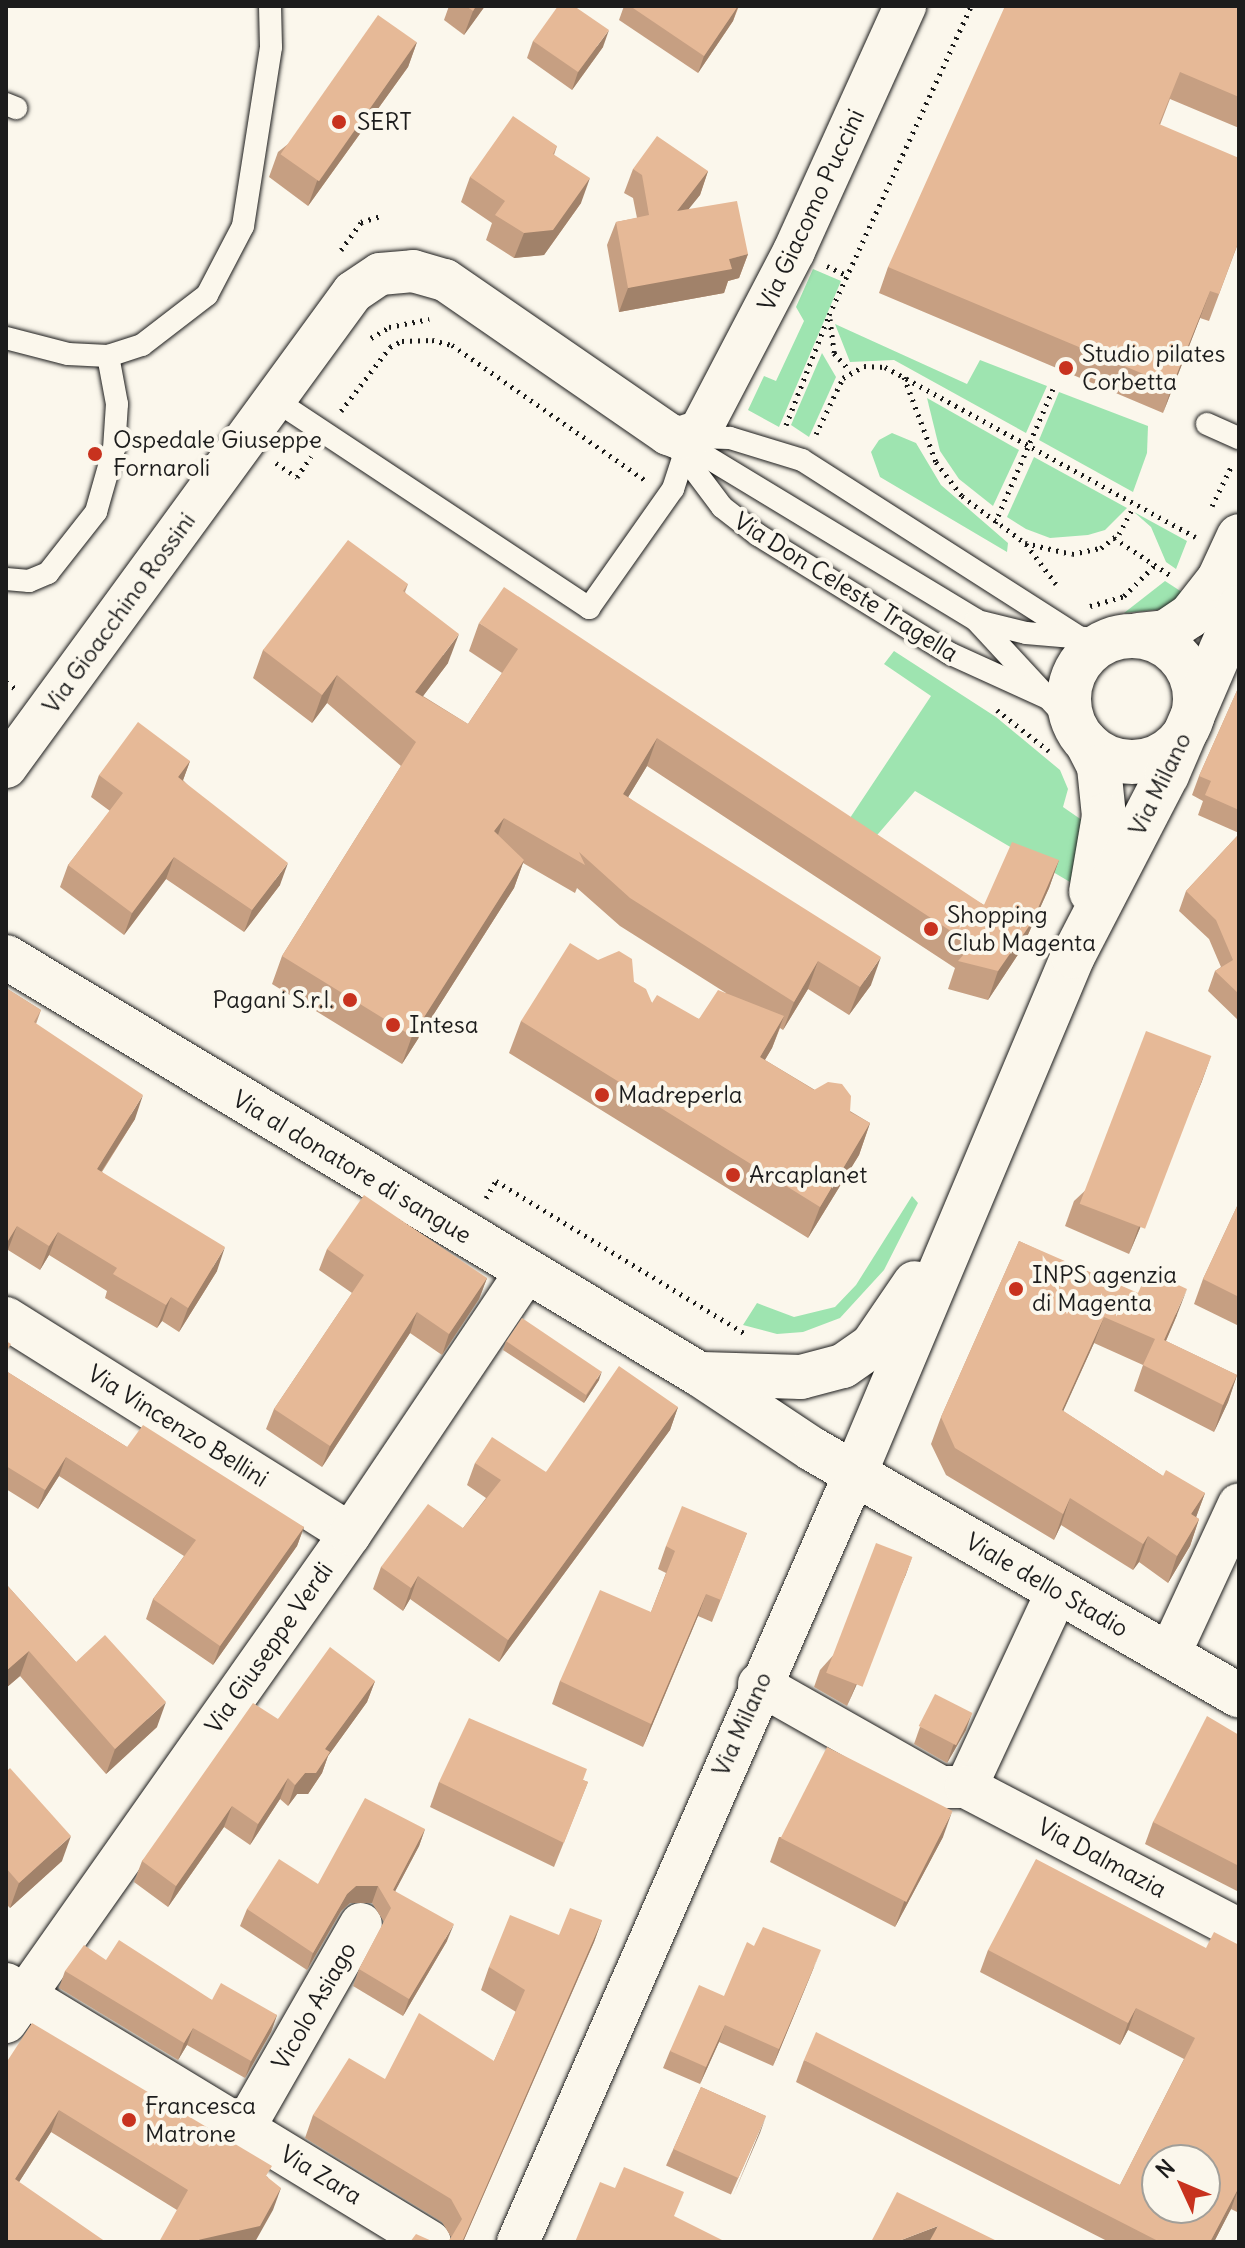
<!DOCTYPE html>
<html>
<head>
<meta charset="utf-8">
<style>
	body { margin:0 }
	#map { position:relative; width:1245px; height:2248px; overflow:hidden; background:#fbf7ec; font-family:Delius,sans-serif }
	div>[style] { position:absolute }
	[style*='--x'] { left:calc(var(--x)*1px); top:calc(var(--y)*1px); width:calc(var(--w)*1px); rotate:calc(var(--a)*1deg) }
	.green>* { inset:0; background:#9ee4b0 }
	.path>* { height:5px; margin-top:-2.5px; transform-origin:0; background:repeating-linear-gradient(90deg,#1c1c1c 0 2px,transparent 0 8px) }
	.roads { filter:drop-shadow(0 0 2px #1c1c1c) drop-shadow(0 0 2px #1c1c1c) }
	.service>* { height:22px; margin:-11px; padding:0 11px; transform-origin:11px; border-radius:11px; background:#fbf7ec }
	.minor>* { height:42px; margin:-21px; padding:0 21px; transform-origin:21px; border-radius:21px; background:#fbf7ec }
	.tertiary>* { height:44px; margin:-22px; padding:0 22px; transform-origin:22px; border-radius:22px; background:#fbf7ec }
	.tertiary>.ring { margin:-22px; padding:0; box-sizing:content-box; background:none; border:44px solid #fbf7ec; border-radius:50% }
	.wall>* { inset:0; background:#c69f82; transform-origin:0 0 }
	.shaded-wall>* { inset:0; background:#a1826a }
	.building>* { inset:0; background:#e6b997; transform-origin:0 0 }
	.dots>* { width:22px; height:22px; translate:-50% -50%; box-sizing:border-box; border:4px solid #fbf7ec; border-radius:50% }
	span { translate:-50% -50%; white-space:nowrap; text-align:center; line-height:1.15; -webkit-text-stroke:8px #fbf7ec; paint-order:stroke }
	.poi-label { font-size:24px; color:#1c1c1c }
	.left { translate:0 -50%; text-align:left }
	.right { translate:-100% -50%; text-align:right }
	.street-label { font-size:24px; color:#1c1c1c }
	.frame { position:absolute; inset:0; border:8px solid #1c1c1c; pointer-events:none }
	.north { position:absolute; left:1141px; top:2144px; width:80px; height:80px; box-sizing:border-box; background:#fbf7ec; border:2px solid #a29f99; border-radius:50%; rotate:314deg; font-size:22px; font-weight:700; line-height:32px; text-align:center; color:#1c1c1c }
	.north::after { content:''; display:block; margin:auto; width:28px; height:36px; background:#c8321e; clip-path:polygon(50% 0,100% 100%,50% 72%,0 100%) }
</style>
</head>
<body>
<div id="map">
	<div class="green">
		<i style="clip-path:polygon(813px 269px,841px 281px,779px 427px,748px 410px,764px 376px,776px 381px,804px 321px,796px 307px)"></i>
		<i style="clip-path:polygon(835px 324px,967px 384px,980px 360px,1047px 386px,1026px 433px,894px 360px,850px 362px)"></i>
		<i style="clip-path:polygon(822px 353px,836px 377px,809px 437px,791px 425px)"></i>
		<i style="clip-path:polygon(1059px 392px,1148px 426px,1147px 453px,1133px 492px,1039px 440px)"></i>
		<i style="clip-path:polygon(927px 398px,1019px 450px,993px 506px,959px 479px,940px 451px)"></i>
		<i style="clip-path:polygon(892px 433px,916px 443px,941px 485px,1008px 543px,1007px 552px,880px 477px,871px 452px,879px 440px)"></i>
		<i style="clip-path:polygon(1034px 457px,1127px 508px,1105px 530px,1088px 535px,1050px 538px,1026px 529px,1007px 517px)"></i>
		<i style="clip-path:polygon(1134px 512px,1187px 541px,1176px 569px,1166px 562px,1151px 527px)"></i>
		<i style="clip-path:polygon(1165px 581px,1188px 596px,1175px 608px,1124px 613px)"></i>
		<i style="clip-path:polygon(894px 651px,996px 717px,1060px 770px,1068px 789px,1063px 807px,1089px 825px,1070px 882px,915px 791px,866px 848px,842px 830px,931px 696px,884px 664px)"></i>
		<i style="clip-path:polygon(912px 1196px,918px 1203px,884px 1270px,840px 1318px,803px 1332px,777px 1334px,743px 1325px,757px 1303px,794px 1317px,835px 1307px,856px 1285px)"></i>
	</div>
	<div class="path">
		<i style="--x:341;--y:250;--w:34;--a:-54"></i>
		<i style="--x:361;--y:222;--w:21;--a:-17"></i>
		<i style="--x:827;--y:266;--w:23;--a:25"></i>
		<i style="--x:830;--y:319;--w:34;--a:83"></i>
		<i style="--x:834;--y:353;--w:24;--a:48"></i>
		<i style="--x:371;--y:338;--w:21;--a:-31"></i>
		<i style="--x:389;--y:327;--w:41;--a:-11.3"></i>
		<i style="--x:904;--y:377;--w:91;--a:69.4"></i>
		<i style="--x:936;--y:462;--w:43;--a:52.6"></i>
		<i style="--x:962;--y:496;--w:79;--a:36.7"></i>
		<i style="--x:1025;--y:543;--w:48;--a:13.2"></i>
		<i style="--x:1072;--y:554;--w:30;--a:-12"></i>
		<i style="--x:1101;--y:548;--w:23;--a:-38"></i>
		<i style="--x:1119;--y:534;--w:32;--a:-62"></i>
		<i style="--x:341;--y:411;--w:81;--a:-52.6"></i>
		<i style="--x:390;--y:347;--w:13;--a:-27"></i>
		<i style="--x:402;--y:341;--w:30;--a:-2"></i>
		<i style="--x:432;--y:340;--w:21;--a:14"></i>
		<i style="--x:452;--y:345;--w:237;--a:35"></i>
		<i style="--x:786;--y:425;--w:118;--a:-68.6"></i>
		<i style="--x:829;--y:315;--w:340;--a:-65.3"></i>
		<i style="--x:816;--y:434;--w:62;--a:-64.3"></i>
		<i style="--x:843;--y:378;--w:24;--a:-30"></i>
		<i style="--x:864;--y:366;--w:21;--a:3"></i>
		<i style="--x:885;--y:367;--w:354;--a:28.7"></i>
		<i style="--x:276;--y:463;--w:25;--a:34"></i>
		<i style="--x:297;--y:477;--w:25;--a:-56"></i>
		<i style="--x:1212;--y:506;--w:46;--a:-64"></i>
		<i style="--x:995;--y:523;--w:146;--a:-66.6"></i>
		<i style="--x:1114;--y:538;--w:71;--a:33.5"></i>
		<i style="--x:1026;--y:544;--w:50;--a:53.1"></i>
		<i style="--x:1090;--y:606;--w:35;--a:-16"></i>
		<i style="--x:1124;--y:596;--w:44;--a:-45"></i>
		<i style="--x:6;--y:682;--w:12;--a:35"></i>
		<i style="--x:997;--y:710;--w:66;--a:38.3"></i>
		<i style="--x:486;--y:1198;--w:20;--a:-60"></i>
		<i style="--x:496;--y:1181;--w:291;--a:31.5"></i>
	</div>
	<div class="roads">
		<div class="service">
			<i style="--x:6;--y:104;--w:11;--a:22"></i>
			<i style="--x:6;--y:338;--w:64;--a:14.5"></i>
			<i style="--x:68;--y:354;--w:40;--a:2.9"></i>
			<i style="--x:108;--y:356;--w:36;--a:-18"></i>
			<i style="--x:142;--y:345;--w:82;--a:-37.6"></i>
			<i style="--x:207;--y:295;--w:78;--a:-62.4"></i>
			<i style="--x:243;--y:226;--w:181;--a:-81.1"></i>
			<i style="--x:271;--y:47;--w:41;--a:-91.4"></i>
			<i style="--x:275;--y:400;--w:377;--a:33.5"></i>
			<i style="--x:589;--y:608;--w:146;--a:-54.8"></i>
			<i style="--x:673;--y:489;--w:55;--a:-71.9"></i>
			<i style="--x:690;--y:437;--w:40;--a:1.4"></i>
			<i style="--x:730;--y:438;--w:75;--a:17"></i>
			<i style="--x:802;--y:460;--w:335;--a:32.6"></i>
			<i style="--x:1207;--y:424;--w:35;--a:24"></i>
			<i style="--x:679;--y:440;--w:347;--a:31.2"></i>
			<i style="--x:976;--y:620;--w:146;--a:47.2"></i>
			<i style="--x:680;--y:451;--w:70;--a:53.1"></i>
			<i style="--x:722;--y:507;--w:46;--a:37.9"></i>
			<i style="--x:758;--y:535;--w:227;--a:31.7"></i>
			<i style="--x:951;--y:654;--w:111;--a:24.5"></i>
			<i style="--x:6;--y:579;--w:23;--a:5"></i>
			<i style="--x:29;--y:581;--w:21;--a:-23"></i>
			<i style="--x:48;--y:573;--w:78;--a:-51.8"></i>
			<i style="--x:96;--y:512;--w:66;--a:-74.1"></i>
			<i style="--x:114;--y:449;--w:45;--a:-86.2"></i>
			<i style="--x:117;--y:404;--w:49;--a:-100.6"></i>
			<i style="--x:981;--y:622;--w:46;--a:13.7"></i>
			<i style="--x:1026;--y:633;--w:82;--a:4.9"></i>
		</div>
		<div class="minor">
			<i style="--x:6;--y:767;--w:588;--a:-53.85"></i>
			<i style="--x:353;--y:292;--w:32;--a:-34"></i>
			<i style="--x:380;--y:274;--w:33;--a:-5"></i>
			<i style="--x:413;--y:271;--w:33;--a:16"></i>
			<i style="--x:445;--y:280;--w:271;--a:34.6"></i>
			<i style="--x:668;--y:434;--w:12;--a:20"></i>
			<i style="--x:679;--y:438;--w:22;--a:-18"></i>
			<i style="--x:700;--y:431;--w:203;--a:-62.4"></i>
			<i style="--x:794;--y:251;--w:269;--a:-65.6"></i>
			<i style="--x:6;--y:1318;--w:406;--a:32.1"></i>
			<i style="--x:1169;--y:1655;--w:166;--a:-65.1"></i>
			<i style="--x:759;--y:1684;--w:209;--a:29.5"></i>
			<i style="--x:941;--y:1787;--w:25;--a:0"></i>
			<i style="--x:966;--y:1787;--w:215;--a:-65"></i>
			<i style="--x:966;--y:1787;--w:308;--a:27.6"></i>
			<i style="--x:6;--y:1984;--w:496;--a:31.3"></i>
			<i style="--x:6;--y:2022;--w:597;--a:-54.82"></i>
			<i style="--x:350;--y:1534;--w:317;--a:-56.1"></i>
			<i style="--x:244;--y:2128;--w:235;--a:-60.2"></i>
			<i style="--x:518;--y:2242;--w:840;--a:-66.34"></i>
		</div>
		<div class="tertiary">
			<i style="--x:1139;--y:635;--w:27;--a:-6"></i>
			<i style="--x:1166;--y:632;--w:29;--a:-34"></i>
			<i style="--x:1190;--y:616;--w:47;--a:-51.9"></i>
			<i style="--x:1219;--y:579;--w:47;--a:-65.1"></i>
			<i class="ring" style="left:1069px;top:636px;width:82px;height:82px"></i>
			<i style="--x:1087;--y:743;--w:27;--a:63"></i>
			<i style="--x:1099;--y:767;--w:49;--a:84.2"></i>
			<i style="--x:1104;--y:816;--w:77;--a:99.7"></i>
			<i style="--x:6;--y:957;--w:809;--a:31.04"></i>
			<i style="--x:699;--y:1374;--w:136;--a:33.6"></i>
			<i style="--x:812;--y:1449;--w:493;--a:30"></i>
			<i style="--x:702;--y:1374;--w:99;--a:1.7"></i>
			<i style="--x:801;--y:1377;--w:43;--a:-14.7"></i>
			<i style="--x:843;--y:1366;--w:35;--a:-35"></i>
			<i style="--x:872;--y:1346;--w:76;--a:-55.7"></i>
			<i style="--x:855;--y:1473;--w:561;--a:-67.14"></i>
			<i style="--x:1073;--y:956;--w:204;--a:-62.6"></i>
			<i style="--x:1167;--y:775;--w:182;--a:-66.7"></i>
		</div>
	</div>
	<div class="wall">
		<i style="clip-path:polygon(449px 6px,485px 6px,464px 35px,444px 20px)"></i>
		<i style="clip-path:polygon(624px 6px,739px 6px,733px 21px,698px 73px,619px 20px)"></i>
		<i style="clip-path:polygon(1239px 6px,1239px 128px,1170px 99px,1160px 125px,1239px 241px,1209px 321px,1200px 318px,1163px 413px,879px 293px,888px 267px)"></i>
		<i style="clip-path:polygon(533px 41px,603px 47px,572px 90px,527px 58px)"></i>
		<i style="clip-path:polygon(417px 42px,408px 67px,308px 206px,269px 177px,278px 152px)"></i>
		<i style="clip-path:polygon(557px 146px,554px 155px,581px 203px,544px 255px,514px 258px,486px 240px,492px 223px,461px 202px,470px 177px)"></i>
		<i style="clip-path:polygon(633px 169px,708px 171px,700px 195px,688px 209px,748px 254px,739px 278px,728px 281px,724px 293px,619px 312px,607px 245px,616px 222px,637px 218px,633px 198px,624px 193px)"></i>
		<i style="clip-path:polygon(408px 584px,405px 592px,448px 663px,423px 696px,468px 724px,502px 673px,469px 651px,479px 623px,984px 905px,1059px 860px,1049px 888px,1021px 950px,988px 1000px,948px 989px,955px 968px,647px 766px,628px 797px,871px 985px,849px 1015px,808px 989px,783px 1030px,780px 1028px,772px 1048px,765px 1060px,870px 1123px,859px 1155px,808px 1238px,509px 1053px,521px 1021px,634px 982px,652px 1003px,699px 1019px,726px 993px,620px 926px,577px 888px,575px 893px,523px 863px,514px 888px,402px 1064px,272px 984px,282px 956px,401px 766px,327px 703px,312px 723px,253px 678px,263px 650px)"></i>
		<i style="clip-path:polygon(1239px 686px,1239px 833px,1198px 815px,1203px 801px,1192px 795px,1199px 776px)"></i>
		<i style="clip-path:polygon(190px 761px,183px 780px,280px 885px,244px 932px,166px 879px,124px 935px,60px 887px,68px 865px,110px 811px,91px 797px,99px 775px)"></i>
		<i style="clip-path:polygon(1239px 834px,1239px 1021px,1208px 991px,1215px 971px,1221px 967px,1209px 939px,1179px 911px,1186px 891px)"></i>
		<i style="clip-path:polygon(6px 988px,41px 1010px,36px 1024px,135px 1119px,102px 1172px,217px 1271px,179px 1332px,162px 1321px,157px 1328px,105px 1298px,107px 1291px,49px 1255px,40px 1270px,8px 1250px)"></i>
		<i style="clip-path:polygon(1202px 1081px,1129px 1254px,1065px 1226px,1074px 1201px)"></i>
		<i style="clip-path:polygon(1239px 1202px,1239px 1326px,1194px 1304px,1203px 1279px)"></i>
		<i style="clip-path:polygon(1019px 1241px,1177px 1315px,1166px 1341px,1237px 1375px,1228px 1402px,1214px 1432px,1134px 1391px,1143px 1365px,1094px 1343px,1063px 1411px,1163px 1476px,1205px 1493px,1196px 1517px,1199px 1519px,1190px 1546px,1168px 1583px,1139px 1562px,1133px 1570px,1061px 1525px,1054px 1540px,946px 1475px,931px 1444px,941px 1417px)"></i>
		<i style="clip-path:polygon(327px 1249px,487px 1278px,479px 1299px,442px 1355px,410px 1333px,322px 1467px,266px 1429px,274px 1409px,352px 1293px,319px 1270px)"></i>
		<i style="clip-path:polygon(506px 1341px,599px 1380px,584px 1403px,503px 1350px)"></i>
		<i style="clip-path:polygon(6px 1371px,127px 1447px,304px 1527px,297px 1546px,213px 1665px,146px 1619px,153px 1599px,184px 1556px,59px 1476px,38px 1509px,6px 1489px)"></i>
		<i style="clip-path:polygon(678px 1407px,670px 1430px,499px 1662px,410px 1599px,403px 1611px,373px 1589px,381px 1567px,463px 1528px,486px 1498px,467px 1485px,475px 1463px,546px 1472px)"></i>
		<i style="clip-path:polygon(747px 1533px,712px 1622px,698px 1616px,643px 1747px,552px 1704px,560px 1681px,651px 1612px,666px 1573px,658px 1569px,666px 1546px)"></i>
		<i style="clip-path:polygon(906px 1574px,847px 1706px,814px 1687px,820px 1670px)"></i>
		<i style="clip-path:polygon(6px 1584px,76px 1662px,157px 1727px,106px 1774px,20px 1676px,6px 1688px)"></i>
		<i style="clip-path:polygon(375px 1681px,367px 1702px,328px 1756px,322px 1773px,308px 1794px,297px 1794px,288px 1806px,280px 1799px,250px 1845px,224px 1827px,168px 1907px,134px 1882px,142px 1861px,278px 1719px)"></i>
		<i style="clip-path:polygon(920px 1727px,966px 1730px,947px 1763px,914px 1744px)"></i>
		<i style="clip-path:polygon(1239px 1735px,1239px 1892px,1145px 1844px,1153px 1822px)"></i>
		<i style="clip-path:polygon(6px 1772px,62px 1861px,10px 1908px,6px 1904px)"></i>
		<i style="clip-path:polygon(583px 1780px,588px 1782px,554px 1867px,430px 1807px,439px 1782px)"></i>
		<i style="clip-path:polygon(425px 1829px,419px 1846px,395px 1891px,447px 1941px,403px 2016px,353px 1986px,359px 1969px,384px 1922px,372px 1903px,350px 1903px,341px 1911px,307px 1970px,240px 1926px,247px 1909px,318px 1884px)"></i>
		<i style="clip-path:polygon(779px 1837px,943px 1837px,895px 1927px,770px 1862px)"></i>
		<i style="clip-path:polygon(602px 1920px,594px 1942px,463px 2242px,444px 2242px,449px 2241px,451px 2237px,442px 2222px,305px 2138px,313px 2115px,385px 2079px,494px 2061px,516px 2012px,481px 1990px,489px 1967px,559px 1935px)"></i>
		<i style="clip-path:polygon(1239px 1945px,1239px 2213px,1231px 2209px,1214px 2242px,1109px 2242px,796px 2082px,804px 2060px,1120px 2185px,1184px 2059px,1128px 2030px,1120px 2045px,980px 1972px,988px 1950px,1206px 1948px)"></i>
		<i style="clip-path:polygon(106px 1960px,212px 2000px,277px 2015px,271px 2032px,245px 2078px,187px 2045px,178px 2060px,59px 1988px,65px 1971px)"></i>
		<i style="clip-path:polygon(814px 1967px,773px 2066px,719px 2042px,700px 2084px,663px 2068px,670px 2051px,724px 1996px)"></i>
		<i style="clip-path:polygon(6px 2063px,268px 2177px,273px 2210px,177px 2210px,51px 2132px,19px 2182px,6px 2242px)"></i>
		<i style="left:701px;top:2087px;width:71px;height:86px;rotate:24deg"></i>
	</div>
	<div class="shaded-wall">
		<i style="clip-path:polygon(476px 6px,485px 6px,464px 35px,473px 11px)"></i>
		<i style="clip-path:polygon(738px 6px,733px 21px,698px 73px,704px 56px)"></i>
		<i style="clip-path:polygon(609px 30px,603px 47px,572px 90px,578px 72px)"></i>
		<i style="clip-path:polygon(417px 42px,408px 67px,308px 206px,317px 181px)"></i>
		<i style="clip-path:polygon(708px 171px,700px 195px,668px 235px,677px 211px)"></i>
		<i style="clip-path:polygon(590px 178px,581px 203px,544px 255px,514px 258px,524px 233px)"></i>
		<i style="clip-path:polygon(748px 254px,739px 278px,728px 281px,724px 293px,619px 312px,628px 288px)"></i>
		<i style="clip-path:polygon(1210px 291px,1200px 318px,1163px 413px,1172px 386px)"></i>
		<i style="clip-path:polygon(459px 634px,448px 663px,405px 720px,415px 692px)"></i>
		<i style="clip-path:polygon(337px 675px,327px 703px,312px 723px,322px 695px)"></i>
		<i style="clip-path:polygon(657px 738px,647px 766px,613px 822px,623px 794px)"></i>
		<i style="clip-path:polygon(190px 761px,182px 783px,178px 777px)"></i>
		<i style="clip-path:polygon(504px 818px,494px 846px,494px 831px)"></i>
		<i style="clip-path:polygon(174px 857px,166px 879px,124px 935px,132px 913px)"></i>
		<i style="clip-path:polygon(524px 860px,514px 888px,402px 1064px,412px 1036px)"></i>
		<i style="clip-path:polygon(1059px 860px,1049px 888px,1021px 950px,988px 1000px,998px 971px)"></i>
		<i style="clip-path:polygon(288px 863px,280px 885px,244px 932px,252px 910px)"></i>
		<i style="clip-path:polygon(881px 957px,871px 985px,849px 1015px,860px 987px)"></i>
		<i style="clip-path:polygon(818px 961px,808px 989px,783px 1030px,794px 1002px)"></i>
		<i style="clip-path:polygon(784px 1016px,772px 1048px,748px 1088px,760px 1057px)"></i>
		<i style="clip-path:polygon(1211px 1056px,1202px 1081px,1129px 1254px,1138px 1229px)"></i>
		<i style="clip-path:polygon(143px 1095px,135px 1119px,88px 1192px,97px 1169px)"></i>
		<i style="clip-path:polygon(870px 1123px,859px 1155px,808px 1238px,820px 1207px)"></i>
		<i style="clip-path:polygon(17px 1226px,8px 1250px,6px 1254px,6px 1244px)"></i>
		<i style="clip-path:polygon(58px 1232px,49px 1255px,40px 1270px,49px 1246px)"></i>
		<i style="clip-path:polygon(225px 1247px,217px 1271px,179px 1332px,188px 1308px)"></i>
		<i style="clip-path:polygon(487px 1278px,479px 1299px,442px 1355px,449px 1334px)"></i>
		<i style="clip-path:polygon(1187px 1289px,1177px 1315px,1155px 1366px,1164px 1340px)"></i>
		<i style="clip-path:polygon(171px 1297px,162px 1321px,157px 1328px,166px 1305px)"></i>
		<i style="clip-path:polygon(417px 1312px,410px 1333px,322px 1467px,330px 1446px)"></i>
		<i style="clip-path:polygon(1104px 1317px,1094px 1343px,1052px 1436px,1062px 1410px)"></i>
		<i style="clip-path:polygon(602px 1371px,599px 1380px,584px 1403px,587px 1395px)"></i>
		<i style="clip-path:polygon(1237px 1375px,1228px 1402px,1214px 1432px,1223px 1405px)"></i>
		<i style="clip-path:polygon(678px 1407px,670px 1430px,499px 1662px,508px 1640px)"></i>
		<i style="clip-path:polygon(66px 1457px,59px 1476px,38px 1509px,45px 1490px)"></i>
		<i style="clip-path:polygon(1205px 1493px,1195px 1520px,1191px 1514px)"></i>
		<i style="clip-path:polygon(1070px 1498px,1061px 1525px,1054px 1540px,1063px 1514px)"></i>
		<i style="clip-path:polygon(1199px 1519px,1190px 1546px,1168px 1583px,1177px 1556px)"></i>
		<i style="clip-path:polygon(304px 1527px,297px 1546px,213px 1665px,220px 1646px)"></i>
		<i style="clip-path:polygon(1148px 1536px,1139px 1562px,1133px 1570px,1143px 1544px)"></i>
		<i style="clip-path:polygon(912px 1557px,906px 1574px,847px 1706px,854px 1689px)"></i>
		<i style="clip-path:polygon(418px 1576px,410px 1599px,403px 1611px,411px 1588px)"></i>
		<i style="clip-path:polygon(706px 1594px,698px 1616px,643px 1747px,651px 1724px)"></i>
		<i style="clip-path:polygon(29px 1651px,20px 1676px,6px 1688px,6px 1671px)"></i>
		<i style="clip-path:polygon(375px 1681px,367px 1702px,328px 1756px,322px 1773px,308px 1794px,297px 1794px,288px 1806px,295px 1785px,325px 1749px)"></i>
		<i style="clip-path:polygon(166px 1702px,157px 1727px,106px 1774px,115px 1749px)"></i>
		<i style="clip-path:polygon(972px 1713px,966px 1730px,947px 1763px,953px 1746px)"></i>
		<i style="clip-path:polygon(288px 1778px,280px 1799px,250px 1845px,258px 1824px)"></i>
		<i style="clip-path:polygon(232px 1806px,224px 1827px,168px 1907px,176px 1886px)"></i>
		<i style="clip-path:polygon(952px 1812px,943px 1837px,895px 1927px,904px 1902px)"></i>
		<i style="clip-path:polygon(425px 1829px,419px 1846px,389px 1903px,393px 1890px)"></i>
		<i style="clip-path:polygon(71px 1836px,62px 1861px,10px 1908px,19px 1883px)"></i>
		<i style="clip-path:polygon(356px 1886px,378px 1886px,372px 1903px,350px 1903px,341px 1911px,307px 1970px,313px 1953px,347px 1894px)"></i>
		<i style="clip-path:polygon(602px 1920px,594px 1942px,463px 2242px,462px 2242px)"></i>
		<i style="clip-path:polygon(454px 1924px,447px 1941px,403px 2016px,409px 1999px)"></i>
		<i style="clip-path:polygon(821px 1950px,814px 1967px,773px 2066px,779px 2049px)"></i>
		<i style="clip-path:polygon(1136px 2008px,1128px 2030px,1120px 2045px,1128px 2023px)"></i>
		<i style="clip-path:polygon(277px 2015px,271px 2032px,245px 2078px,251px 2061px)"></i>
		<i style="clip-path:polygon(725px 2025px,719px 2042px,700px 2084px,706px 2067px)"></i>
		<i style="clip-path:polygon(193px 2028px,187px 2045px,178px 2060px,184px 2043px)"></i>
		<i style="clip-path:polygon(59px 2110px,51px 2132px,7px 2201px,15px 2179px)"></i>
		<i style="clip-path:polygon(766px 2116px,760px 2133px,733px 2196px,740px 2179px)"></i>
		<i style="clip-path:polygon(1239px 2187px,1231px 2209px,1214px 2242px,1210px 2242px)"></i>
		<i style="clip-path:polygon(281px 2188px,273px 2210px,255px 2242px,198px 2242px,198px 2240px)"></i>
		<i style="clip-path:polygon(938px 2226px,932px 2242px,896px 2242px)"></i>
	</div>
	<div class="building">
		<i style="clip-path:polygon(466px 6px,476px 6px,473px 11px)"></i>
		<i style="clip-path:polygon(558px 6px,574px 6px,609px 30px,578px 72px,533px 41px)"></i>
		<i style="clip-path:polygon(630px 6px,738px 6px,704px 56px)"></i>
		<i style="clip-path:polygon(1005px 6px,1239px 6px,1239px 97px,1180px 72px,1159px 124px,1239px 158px,1239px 240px,1219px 294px,1210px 291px,1172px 386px,888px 267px)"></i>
		<i style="left:378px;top:15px;width:47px;height:170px;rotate:35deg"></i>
		<i style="clip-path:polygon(513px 116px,557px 146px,553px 154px,590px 178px,553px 230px,524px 233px,495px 215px,505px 201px,470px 177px)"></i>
		<i style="clip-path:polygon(657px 136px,708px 171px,677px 211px,737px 201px,748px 254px,729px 259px,732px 269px,628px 288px,616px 222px,649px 215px,642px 175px,633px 169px)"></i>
		<i style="clip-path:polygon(348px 540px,408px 584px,403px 591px,459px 634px,415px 692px,468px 724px,518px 649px,479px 623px,504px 587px,984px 905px,1012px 842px,1059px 860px,1032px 922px,998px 971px,958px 961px,972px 945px,657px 738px,623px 794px,881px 957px,860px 987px,818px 961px,794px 1002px,630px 898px,579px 852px,585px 865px,504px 818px,494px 831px,524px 860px,412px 1036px,282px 956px,416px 742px,337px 675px,322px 695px,263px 650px)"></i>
		<i style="clip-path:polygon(1239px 686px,1239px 810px,1205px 795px,1211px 781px,1199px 776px)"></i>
		<i style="clip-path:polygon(138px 722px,190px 761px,178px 777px,288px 863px,252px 910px,174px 857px,132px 913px,68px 865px,123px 793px,99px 775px)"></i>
		<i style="clip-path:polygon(1239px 834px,1239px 994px,1215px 971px,1233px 960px,1216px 920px,1186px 891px)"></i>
		<i style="clip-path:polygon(570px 943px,598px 960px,619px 951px,632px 959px,634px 982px,646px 989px,652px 1003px,657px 995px,699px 1019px,718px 990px,784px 1016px,760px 1057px,814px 1090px,828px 1082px,842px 1084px,851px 1096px,850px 1112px,870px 1123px,820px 1207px,521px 1021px)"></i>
		<i style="clip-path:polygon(6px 988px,41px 1010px,34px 1022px,143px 1095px,97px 1169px,225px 1247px,188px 1308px,171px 1297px,166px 1305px,113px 1274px,117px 1268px,58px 1232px,49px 1246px,17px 1226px,6px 1244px)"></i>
		<i style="left:1146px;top:1031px;width:70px;height:185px;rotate:21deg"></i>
		<i style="clip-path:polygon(364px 1195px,487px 1278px,449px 1334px,417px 1312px,330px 1446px,274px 1409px,364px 1275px,327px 1249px)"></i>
		<i style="clip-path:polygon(1239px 1202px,1239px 1297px,1203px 1279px)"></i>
		<i style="clip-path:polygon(1019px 1241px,1138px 1293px,1148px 1271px,1187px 1289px,1164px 1340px,1237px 1375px,1223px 1405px,1143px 1365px,1155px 1339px,1104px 1317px,1062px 1410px,1163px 1476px,1166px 1470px,1205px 1493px,1191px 1514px,1199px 1519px,1177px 1556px,1148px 1536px,1143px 1544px,1070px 1498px,1063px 1514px,955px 1448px,941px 1417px)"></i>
		<i style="left:522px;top:1318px;width:96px;height:28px;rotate:34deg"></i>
		<i style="clip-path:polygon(6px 1341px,11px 1344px,6px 1352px)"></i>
		<i style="clip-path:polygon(619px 1366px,678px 1407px,508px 1640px,418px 1576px,411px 1588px,381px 1567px,428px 1504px,463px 1528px,501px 1480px,475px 1463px,492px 1437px,546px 1472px)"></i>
		<i style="clip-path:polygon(6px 1371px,127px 1447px,143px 1425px,304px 1527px,220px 1646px,153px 1599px,196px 1540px,66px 1457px,45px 1490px,6px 1466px)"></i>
		<i style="clip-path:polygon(682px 1506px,747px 1533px,721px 1600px,706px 1594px,651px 1724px,560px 1681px,600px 1590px,651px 1612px,675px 1551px,666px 1546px)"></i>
		<i style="left:876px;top:1543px;width:39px;height:139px;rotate:21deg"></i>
		<i style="clip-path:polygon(6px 1584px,76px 1662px,105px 1635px,166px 1702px,115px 1749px,29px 1651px,6px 1671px)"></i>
		<i style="clip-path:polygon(330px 1647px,375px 1681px,325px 1749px,330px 1752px,316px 1773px,305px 1773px,295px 1785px,288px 1778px,258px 1824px,232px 1806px,176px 1886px,142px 1861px,253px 1703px,278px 1719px)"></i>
		<i style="left:935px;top:1694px;width:42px;height:36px;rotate:27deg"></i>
		<i style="clip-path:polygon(1207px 1716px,1239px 1735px,1239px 1866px,1153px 1822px)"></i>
		<i style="clip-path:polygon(469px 1718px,587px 1769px,583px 1780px,588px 1782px,564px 1843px,439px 1782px)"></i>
		<i style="left:827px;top:1747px;width:141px;height:102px;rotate:27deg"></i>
		<i style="clip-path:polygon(10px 1768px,71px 1836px,19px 1883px,6px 1868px,6px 1772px)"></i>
		<i style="clip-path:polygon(365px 1798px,425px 1829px,393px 1890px,454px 1924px,409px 1999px,359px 1969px,391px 1908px,378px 1886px,356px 1886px,347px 1894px,313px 1953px,247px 1909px,279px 1859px,318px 1884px)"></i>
		<i style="clip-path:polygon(evenodd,1036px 1859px,1206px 1948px,1214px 1932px,1239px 1945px,1239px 2187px,1210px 2242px,1160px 2242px,804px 2060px,816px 2032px,1120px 2185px,1195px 2038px,1136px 2008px,1128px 2023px,988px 1950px,1036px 1859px,1157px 2160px,1205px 2160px,1205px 2208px,1157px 2208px,1157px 2160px)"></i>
		<i style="clip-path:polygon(570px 1908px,602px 1920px,462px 2242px,444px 2242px,449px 2241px,462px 2219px,451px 2199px,313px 2115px,349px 2058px,385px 2079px,419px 2013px,494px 2061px,525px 1990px,489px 1967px,510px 1915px,559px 1935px)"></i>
		<i style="clip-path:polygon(763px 1927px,821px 1950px,779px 2049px,725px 2025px,706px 2067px,670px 2051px,699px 1985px,724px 1996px,747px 1942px,754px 1946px)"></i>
		<i style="clip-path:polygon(119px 1940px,212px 2000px,221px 1983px,277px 2015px,251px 2061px,193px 2028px,184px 2043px,65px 1971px,84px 1945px,106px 1960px)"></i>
		<i style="clip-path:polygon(32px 2023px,272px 2166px,266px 2176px,281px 2188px,260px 2226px,198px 2240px,201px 2242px,159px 2242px,188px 2190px,59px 2110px,15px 2179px,106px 2242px,6px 2242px,6px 2063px)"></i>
		<i style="left:701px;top:2087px;width:71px;height:68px;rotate:24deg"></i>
		<i style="clip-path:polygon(624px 2167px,684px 2192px,674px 2216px,726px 2242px,575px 2242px,600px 2182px,615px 2188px)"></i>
		<i style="clip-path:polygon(897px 2192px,999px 2242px,929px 2242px,938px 2226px,896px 2242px,871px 2242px)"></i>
		<i style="clip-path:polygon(416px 2234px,434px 2242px,410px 2242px)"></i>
	</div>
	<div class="dots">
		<i style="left:339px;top:122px;background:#c8321e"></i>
		<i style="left:1066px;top:368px;background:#c8321e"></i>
		<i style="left:95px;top:454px;background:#c8321e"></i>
		<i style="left:931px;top:929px;background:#c8321e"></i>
		<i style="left:350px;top:1000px;background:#c8321e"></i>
		<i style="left:393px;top:1025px;background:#c8321e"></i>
		<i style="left:602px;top:1095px;background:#c8321e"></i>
		<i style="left:733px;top:1175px;background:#c8321e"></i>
		<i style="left:1016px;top:1289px;background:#c8321e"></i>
		<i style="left:129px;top:2120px;background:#c8321e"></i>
	</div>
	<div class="poi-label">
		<span class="left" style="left:357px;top:122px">SERT</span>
		<span class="left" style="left:1082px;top:368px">Studio pilates<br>Corbetta</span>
		<span class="left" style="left:113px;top:454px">Ospedale Giuseppe<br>Fornaroli</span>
		<span class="left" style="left:947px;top:929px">Shopping<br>Club Magenta</span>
		<span class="right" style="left:334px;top:1000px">Pagani S.r.l.</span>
		<span class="left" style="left:409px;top:1025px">Intesa</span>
		<span class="left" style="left:618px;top:1095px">Madreperla</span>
		<span class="left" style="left:749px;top:1175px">Arcaplanet</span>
		<span class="left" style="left:1032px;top:1289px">INPS agenzia<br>di Magenta</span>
		<span class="left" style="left:145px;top:2120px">Francesca<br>Matrone</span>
	</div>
	<div class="street-label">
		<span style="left:811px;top:210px;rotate:-65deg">Via Giacomo Puccini</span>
		<span style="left:846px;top:587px;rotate:32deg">Via Don Celeste Tragella</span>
		<span style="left:119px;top:613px;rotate:-54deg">Via Gioacchino Rossini</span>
		<span style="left:1160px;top:784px;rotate:-64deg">Via Milano</span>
		<span style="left:352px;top:1167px;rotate:31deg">Via al donatore di sangue</span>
		<span style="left:178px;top:1426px;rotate:32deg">Via Vincenzo Bellini</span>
		<span style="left:1047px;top:1585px;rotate:30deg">Viale dello Stadio</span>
		<span style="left:269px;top:1648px;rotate:-55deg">Via Giuseppe Verdi</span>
		<span style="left:742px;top:1724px;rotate:-66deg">Via Milano</span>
		<span style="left:1102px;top:1858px;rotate:28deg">Via Dalmazia</span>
		<span style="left:314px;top:2006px;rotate:-60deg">Vicolo Asiago</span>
		<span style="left:321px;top:2175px;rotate:31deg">Via Zara</span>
	</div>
	<div class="frame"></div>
	<div class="north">N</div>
</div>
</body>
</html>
